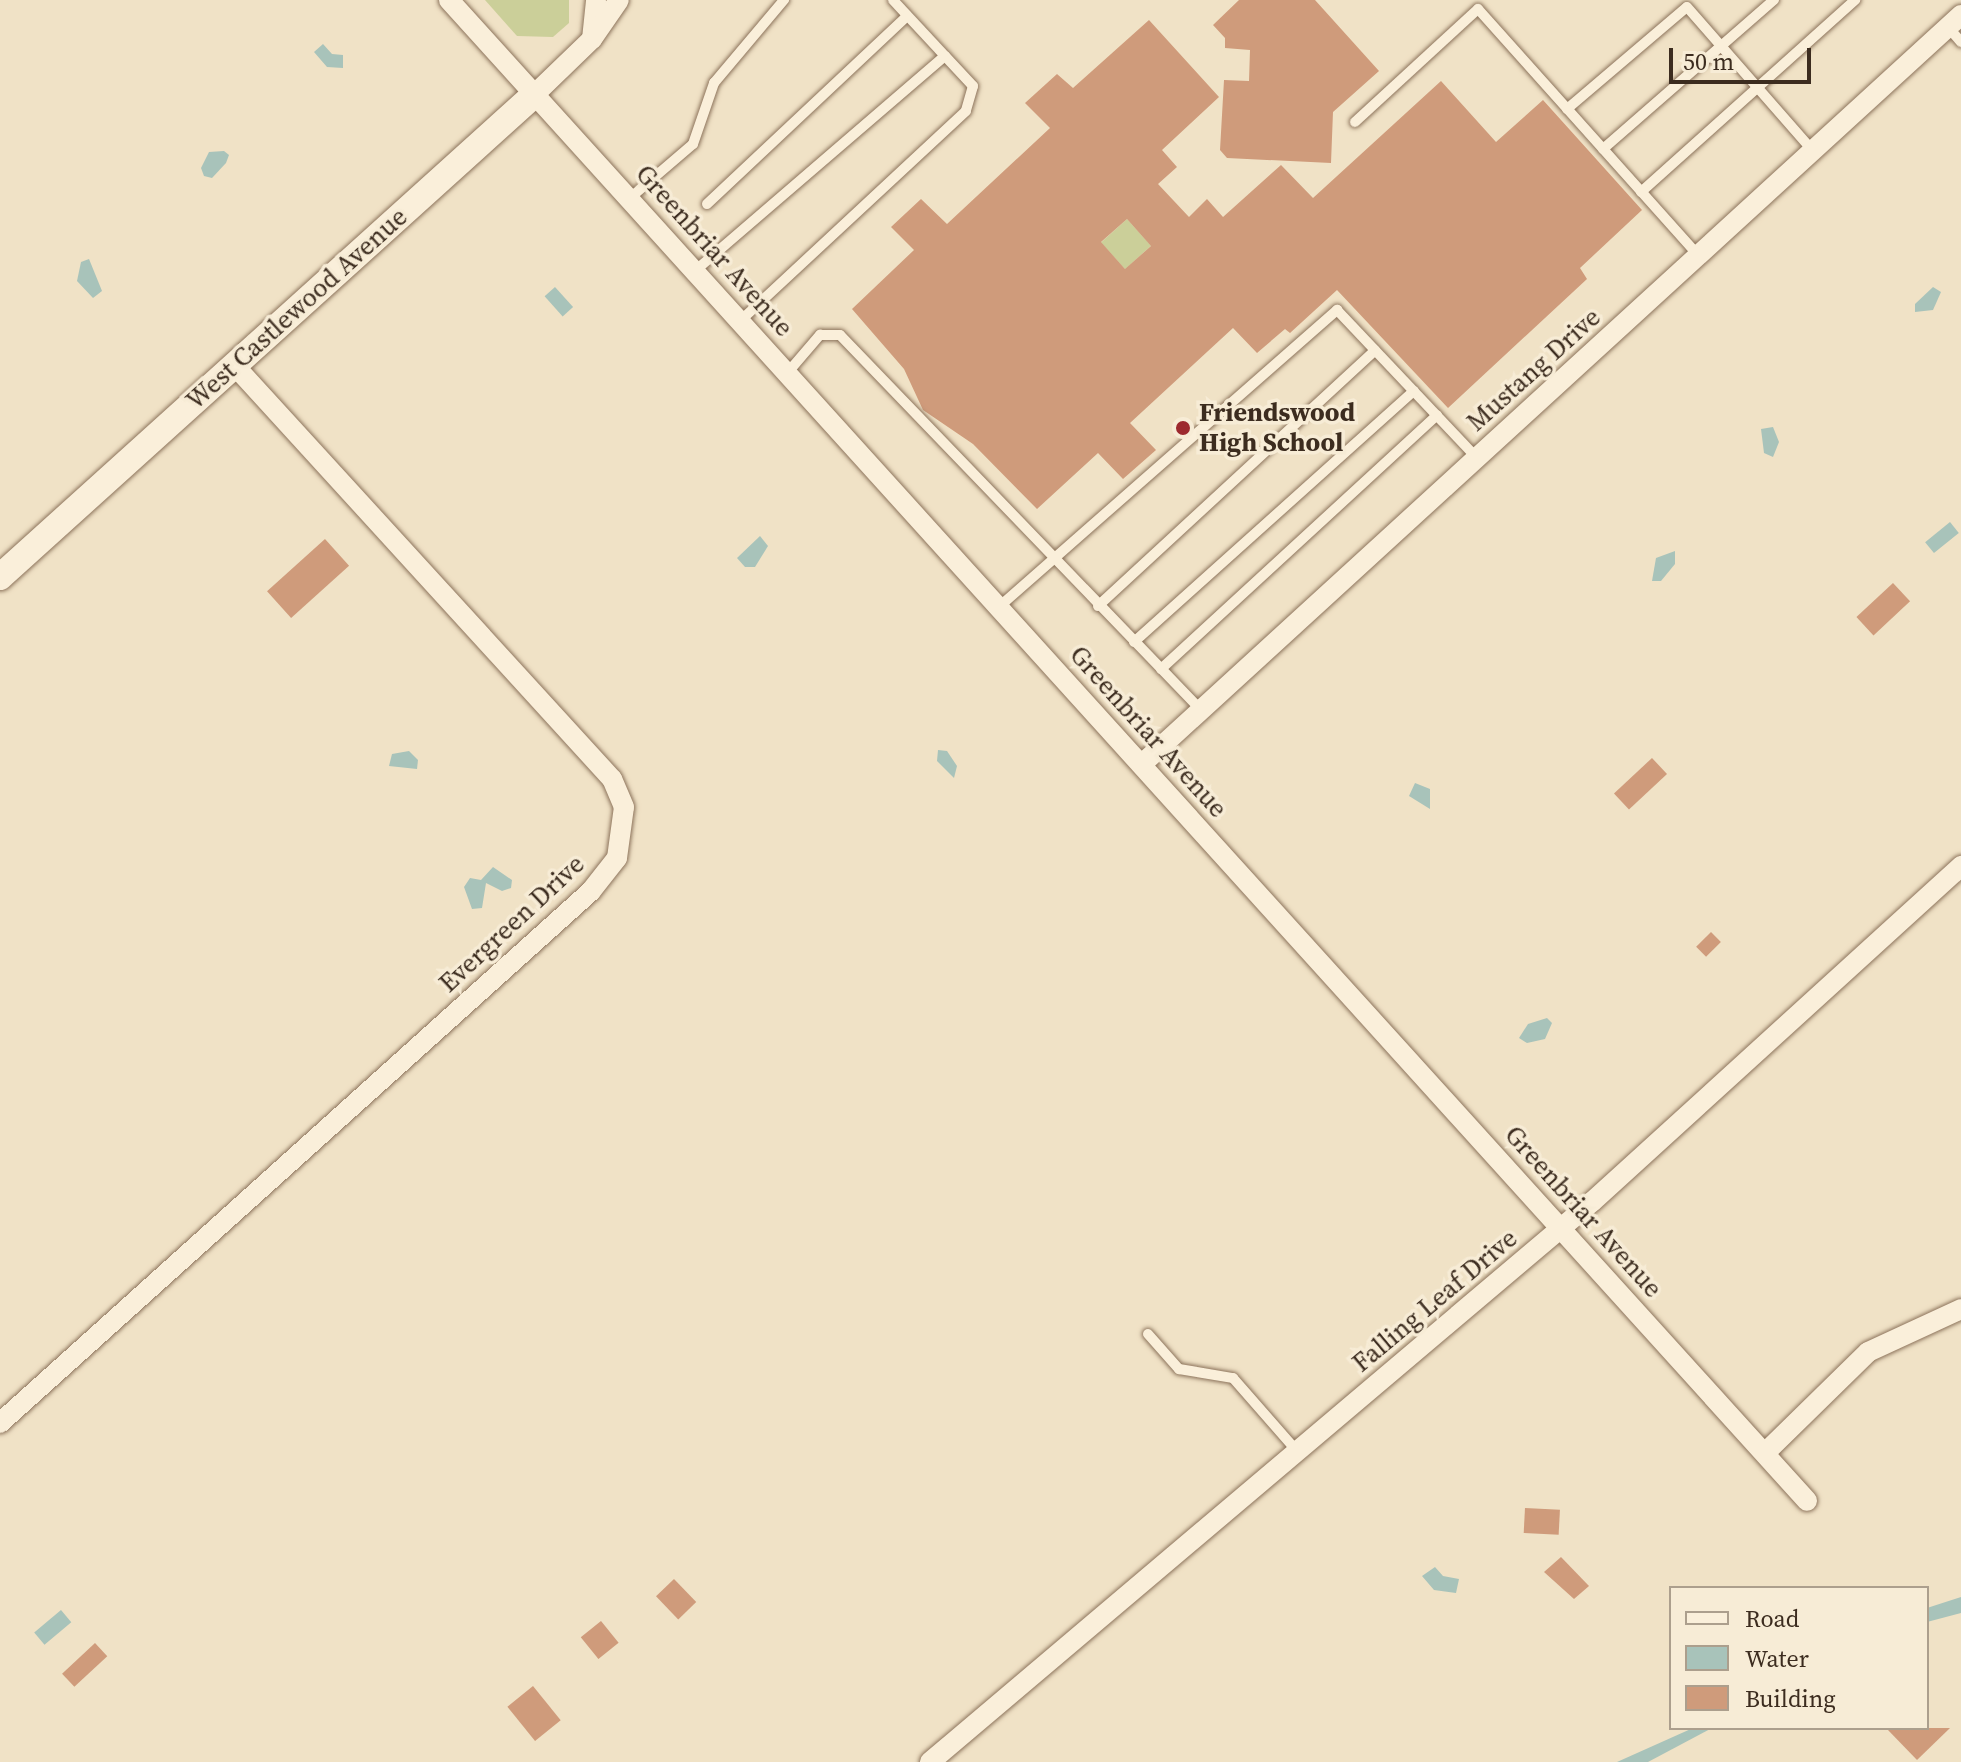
<!DOCTYPE html>
<html>
<head>
<meta charset="utf-8">
<style>
	body { margin:0 }
	#map { position:relative; width:1961px; height:1762px; overflow:hidden; background:#f0e2c6; font-family:"Source Serif 4",serif }
	div>[style] { position:absolute }
	[style*='--x'] { left:calc(var(--x)*1px); top:calc(var(--y)*1px); width:calc(var(--w)*1px); rotate:calc(var(--a)*1deg) }
	.green>* { inset:0; background:#cbcf99; transform-origin:0 0 }
	.water>* { inset:0; background:#a8c3ba; transform-origin:0 0 }
	.building>* { inset:0; background:#cf9b7b; transform-origin:0 0 }
	.roads { filter:drop-shadow(0 0 2px #8c735b) drop-shadow(0 0 2px #8c735b) }
	.service>* { height:10px; margin:-5px; padding:0 5px; transform-origin:5px; border-radius:5px; background:#faefda }
	.minor>* { height:20px; margin:-10px; padding:0 10px; transform-origin:10px; border-radius:10px; background:#faefda }
	.tertiary>* { height:26px; margin:-13px; padding:0 13px; transform-origin:13px; border-radius:13px; background:#faefda }
	.dots>* { width:22px; height:22px; translate:-50% -50%; box-sizing:border-box; border:4px solid #f7ecd6; border-radius:50% }
	span { translate:-50% -50%; white-space:nowrap; text-align:center; line-height:1.15; -webkit-text-stroke:7px #f7ecd6; paint-order:stroke }
	.street-label { font-size:26px; color:#3c2c1f }
	.poi-label { font-size:26px; color:#3c2c1f; font-weight:700 }
	.left { translate:0 -50%; text-align:left }
	.legend { position:absolute; left:1669px; top:1586px; width:260px; height:144px; box-sizing:border-box; background:#f7ecd6; border:2px solid #ac9f8d; margin:0; padding:10px 14px; list-style:none; font-size:24px; color:#3c2c1f }
	.legend li { display:flex; align-items:center; gap:16px; height:40px }
	.legend b { width:40px; border:2px solid #ac9f8d }
	.scale { position:absolute; left:1669px; top:48px; width:142px; height:36px; box-sizing:border-box; border:4px solid #3c2c1f; border-top:0; padding-left:10px; font-size:24px; line-height:28px; white-space:nowrap; color:#3c2c1f; -webkit-text-stroke:6px #f7ecd6; paint-order:stroke }
</style>
</head>
<body>
<div id="map">
	<div class="green">
		<i style="clip-path:polygon(485px 0,569px 0,569px 23px,553px 37px,517px 36px)"></i>
		<i style="left:1127px;top:219px;width:36px;height:35px;rotate:48deg"></i>
	</div>
	<div class="water">
		<i style="clip-path:polygon(323px 44px,332px 54px,343px 55px,343px 68px,327px 67px,314px 52px)"></i>
		<i style="clip-path:polygon(224px 151px,229px 155px,226px 163px,212px 178px,204px 176px,201px 168px,209px 152px)"></i>
		<i style="clip-path:polygon(89px 259px,102px 291px,93px 298px,77px 281px,81px 262px)"></i>
		<i style="left:555px;top:287px;width:27px;height:14px;rotate:48deg"></i>
		<i style="clip-path:polygon(1933px 287px,1941px 292px,1933px 310px,1915px 312px,1915px 304px)"></i>
		<i style="clip-path:polygon(1773px 427px,1779px 442px,1773px 457px,1764px 453px,1761px 429px)"></i>
		<i style="left:1950px;top:522px;width:14px;height:32px;rotate:51deg"></i>
		<i style="clip-path:polygon(760px 536px,768px 546px,755px 567px,745px 567px,737px 558px)"></i>
		<i style="clip-path:polygon(1675px 551px,1675px 564px,1661px 581px,1652px 581px,1656px 558px)"></i>
		<i style="clip-path:polygon(938px 750px,947px 751px,957px 766px,954px 778px,937px 761px)"></i>
		<i style="clip-path:polygon(409px 751px,418px 760px,417px 769px,389px 766px,392px 754px)"></i>
		<i style="clip-path:polygon(1415px 783px,1430px 789px,1430px 809px,1409px 796px)"></i>
		<i style="clip-path:polygon(493px 867px,512px 880px,511px 888px,502px 891px,486px 883px,482px 908px,472px 909px,464px 887px,470px 878px,481px 880px)"></i>
		<i style="clip-path:polygon(1547px 1018px,1552px 1023px,1545px 1039px,1527px 1043px,1519px 1038px,1528px 1024px)"></i>
		<i style="clip-path:polygon(1435px 1567px,1443px 1576px,1459px 1579px,1456px 1593px,1434px 1590px,1422px 1576px)"></i>
		<i style="clip-path:polygon(1961px 1597px,1961px 1613px,1927px 1622px,1927px 1608px)"></i>
		<i style="left:61px;top:1610px;width:16px;height:35px;rotate:50deg"></i>
		<i style="clip-path:polygon(1693px 1728px,1712px 1728px,1648px 1762px,1617px 1762px)"></i>
	</div>
	<div class="building">
		<i style="clip-path:polygon(1239px 0,1315px 0,1379px 71px,1333px 112px,1331px 163px,1227px 158px,1220px 150px,1224px 80px,1249px 81px,1250px 50px,1225px 48px,1225px 38px,1213px 25px)"></i>
		<i style="clip-path:polygon(evenodd,1149px 20px,1219px 97px,1162px 150px,1177px 167px,1158px 184px,1189px 217px,1207px 199px,1223px 217px,1281px 165px,1313px 198px,1441px 81px,1496px 142px,1543px 100px,1642px 210px,1580px 268px,1587px 279px,1448px 408px,1337px 290px,1290px 333px,1285px 329px,1257px 353px,1233px 328px,1130px 423px,1156px 450px,1123px 479px,1098px 453px,1037px 509px,973px 444px,923px 410px,904px 369px,852px 309px,914px 250px,891px 227px,921px 199px,947px 224px,1050px 128px,1025px 103px,1057px 74px,1073px 88px,1149px 20px,1127px 219px,1151px 246px,1125px 269px,1101px 242px,1127px 219px)"></i>
		<i style="left:325px;top:539px;width:36px;height:78px;rotate:48deg"></i>
		<i style="left:1893px;top:583px;width:25px;height:50px;rotate:47deg"></i>
		<i style="left:1652px;top:758px;width:22px;height:52px;rotate:47deg"></i>
		<i style="left:1711px;top:932px;width:14px;height:21px;rotate:45deg"></i>
		<i style="left:1525px;top:1508px;width:35px;height:25px;rotate:3deg"></i>
		<i style="clip-path:polygon(1561px 1557px,1589px 1586px,1574px 1599px,1544px 1572px)"></i>
		<i style="left:674px;top:1579px;width:32px;height:25px;rotate:46deg"></i>
		<i style="left:601px;top:1621px;width:28px;height:26px;rotate:51deg"></i>
		<i style="left:95px;top:1643px;width:18px;height:45px;rotate:47deg"></i>
		<i style="left:533px;top:1686px;width:44px;height:33px;rotate:51deg"></i>
		<i style="clip-path:polygon(1886px 1728px,1950px 1728px,1917px 1760px)"></i>
	</div>
	<div class="roads">
		<div class="service">
			<i style="--x:893;--y:0;--w:76;--a:47.1"></i>
			<i style="--x:1948;--y:27;--w:20;--a:49"></i>
			<i style="--x:1567;--y:109;--w:157;--a:-40.4"></i>
			<i style="--x:1687;--y:7;--w:191;--a:48.8"></i>
			<i style="--x:1355;--y:122;--w:167;--a:-42.6"></i>
			<i style="--x:1478;--y:9;--w:330;--a:48.2"></i>
			<i style="--x:1603;--y:149;--w:227;--a:-41.1"></i>
			<i style="--x:1641;--y:192;--w:288;--a:-41.9"></i>
			<i style="--x:630;--y:198;--w:83;--a:-40.6"></i>
			<i style="--x:693;--y:144;--w:65;--a:-71"></i>
			<i style="--x:714;--y:83;--w:109;--a:-49.9"></i>
			<i style="--x:707;--y:204;--w:274;--a:-43.2"></i>
			<i style="--x:696;--y:270;--w:328;--a:-40.7"></i>
			<i style="--x:945;--y:56;--w:41;--a:47"></i>
			<i style="--x:973;--y:86;--w:26;--a:106"></i>
			<i style="--x:966;--y:111;--w:306;--a:137.1"></i>
			<i style="--x:789;--y:371;--w:48;--a:-49.3"></i>
			<i style="--x:820;--y:335;--w:20;--a:0"></i>
			<i style="--x:840;--y:335;--w:521;--a:46.09"></i>
			<i style="--x:1000;--y:606;--w:449;--a:-41.3"></i>
			<i style="--x:1337;--y:310;--w:204;--a:46.6"></i>
			<i style="--x:1098;--y:606;--w:377;--a:-42.7"></i>
			<i style="--x:1134;--y:642;--w:376;--a:-41.9"></i>
			<i style="--x:1161;--y:669;--w:375;--a:-42.6"></i>
			<i style="--x:1148;--y:1334;--w:47;--a:48.5"></i>
			<i style="--x:1179;--y:1369;--w:55;--a:9.5"></i>
			<i style="--x:1233;--y:1378;--w:97;--a:48.8"></i>
		</div>
		<div class="minor">
			<i style="--x:449;--y:0;--w:2024;--a:47.86"></i>
			<i style="--x:592;--y:39;--w:39;--a:-84"></i>
			<i style="--x:535;--y:94;--w:79;--a:-44"></i>
			<i style="--x:592;--y:39;--w:47;--a:-55.3"></i>
			<i style="--x:1142;--y:764;--w:1110;--a:-42.44"></i>
			<i style="--x:0;--y:1423;--w:795;--a:-41.99"></i>
			<i style="--x:591;--y:891;--w:42;--a:-51.8"></i>
			<i style="--x:617;--y:858;--w:51;--a:-82.2"></i>
			<i style="--x:624;--y:807;--w:30;--a:-113"></i>
			<i style="--x:612;--y:779;--w:559;--a:-132.39"></i>
			<i style="--x:1765;--y:1453;--w:144;--a:-44.4"></i>
			<i style="--x:1868;--y:1352;--w:102;--a:-24.8"></i>
			<i style="--x:930;--y:1762;--w:868;--a:-40.24"></i>
			<i style="--x:1593;--y:1201;--w:498;--a:-42.3"></i>
		</div>
		<div class="tertiary">
			<i style="--x:0;--y:577;--w:721;--a:-42.08"></i>
		</div>
	</div>
	<div class="dots">
		<i style="left:1183px;top:428px;background:#9d292e"></i>
	</div>
	<div class="street-label">
		<span style="left:714px;top:251px;rotate:48deg">Greenbriar Avenue</span>
		<span style="left:297px;top:309px;rotate:-42deg">West Castlewood Avenue</span>
		<span style="left:1534px;top:370px;rotate:-42deg">Mustang Drive</span>
		<span style="left:1148px;top:732px;rotate:48deg">Greenbriar Avenue</span>
		<span style="left:512px;top:924px;rotate:-43deg">Evergreen Drive</span>
		<span style="left:1583px;top:1212px;rotate:48deg">Greenbriar Avenue</span>
		<span style="left:1435px;top:1301px;rotate:-40deg">Falling Leaf Drive</span>
	</div>
	<div class="poi-label">
		<span class="left" style="left:1199px;top:428px">Friendswood<br>High School</span>
	</div>
	<ul class="legend">
	<li><b style="height:10px;background:#faefda"></b>Road</li>
	<li><b style="height:22px;background:#a8c3ba"></b>Water</li>
	<li><b style="height:22px;background:#cf9b7b"></b>Building</li>
	</ul>
	<div class="scale">50 m</div>
</div>
</body>
</html>
